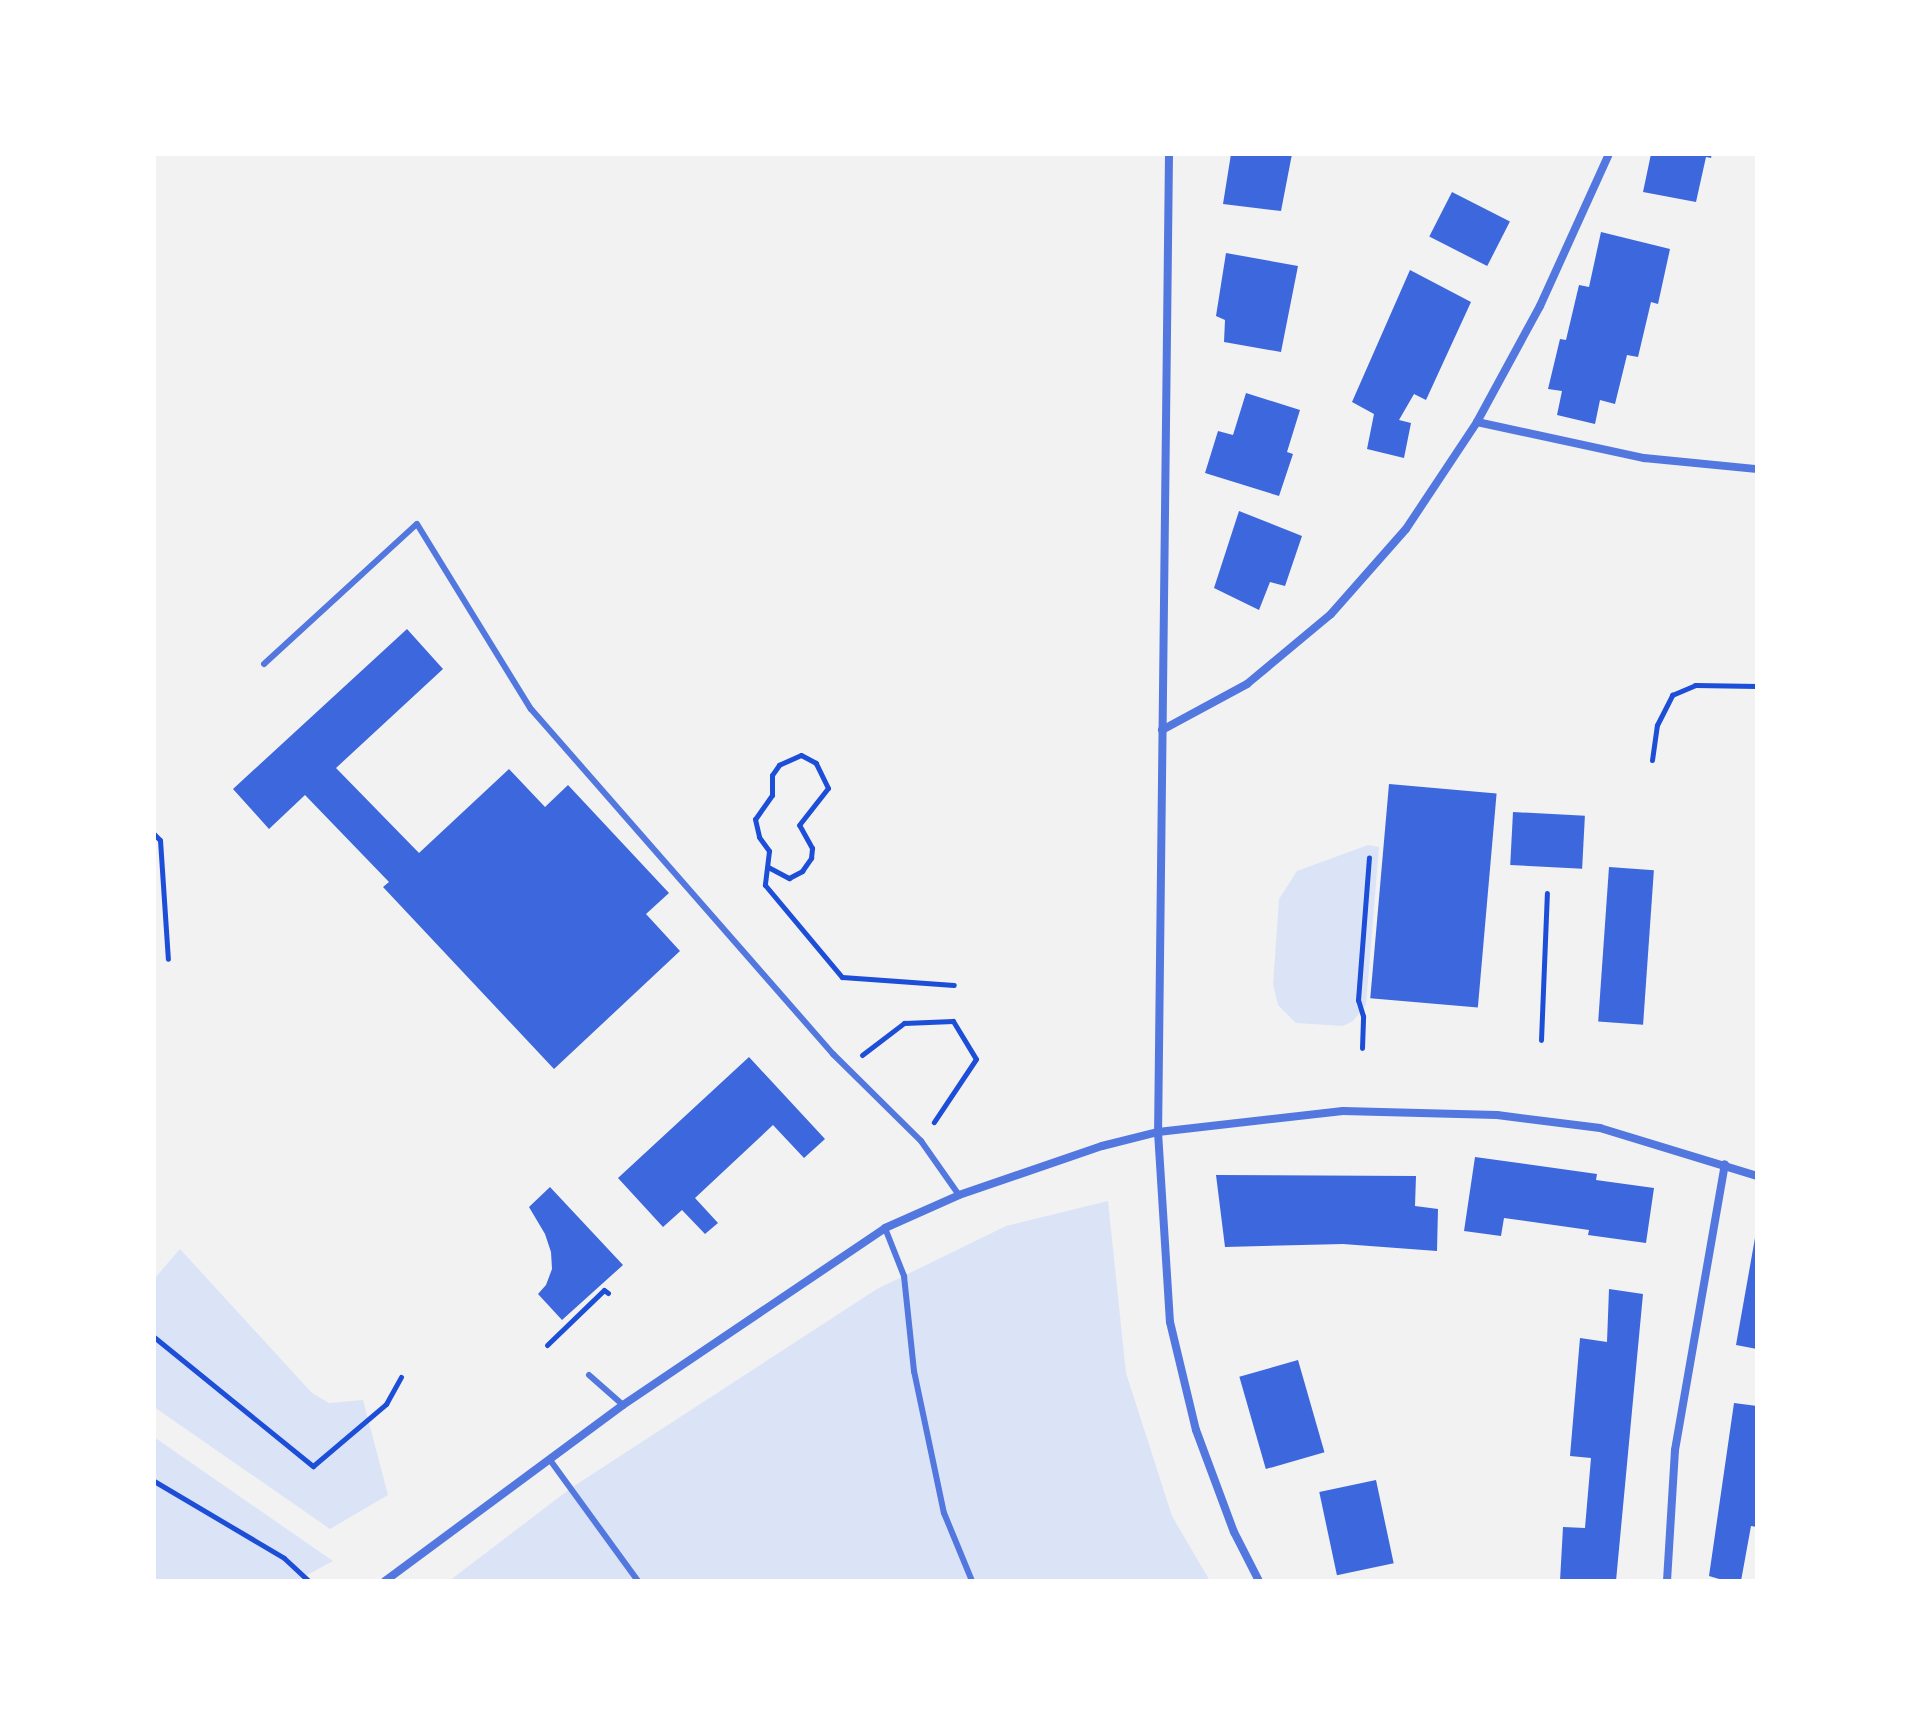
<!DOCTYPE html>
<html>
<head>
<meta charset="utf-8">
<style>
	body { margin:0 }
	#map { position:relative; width:1911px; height:1735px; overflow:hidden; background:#f2f2f2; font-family:Signika,sans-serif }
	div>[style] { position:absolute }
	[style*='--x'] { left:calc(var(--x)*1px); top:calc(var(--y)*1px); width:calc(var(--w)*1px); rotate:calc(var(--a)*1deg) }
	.green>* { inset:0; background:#dbe4f7 }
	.building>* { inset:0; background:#3d67dc; transform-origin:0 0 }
	.path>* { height:5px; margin:-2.5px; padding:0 2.5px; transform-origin:2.5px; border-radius:2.5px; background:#1d4ed8 }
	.service>* { height:6px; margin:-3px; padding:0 3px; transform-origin:3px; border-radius:3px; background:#5277de }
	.minor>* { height:8px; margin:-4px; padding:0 4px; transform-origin:4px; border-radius:4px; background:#5277de }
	span { translate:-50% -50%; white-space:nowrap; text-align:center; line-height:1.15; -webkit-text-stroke:6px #fff; paint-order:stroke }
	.frame { position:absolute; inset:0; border:156px solid #fff; pointer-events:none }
</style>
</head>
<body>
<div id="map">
	<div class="green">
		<i style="clip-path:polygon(1368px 845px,1379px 847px,1366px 1005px,1353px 1021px,1343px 1026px,1296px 1023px,1278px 1005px,1273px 985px,1279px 899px,1297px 871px)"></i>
		<i style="clip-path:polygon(1108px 1201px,1126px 1373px,1172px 1516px,1210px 1581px,449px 1581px,571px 1488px,877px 1289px,1006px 1226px)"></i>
		<i style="clip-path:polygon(180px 1249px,312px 1393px,329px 1403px,363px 1400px,388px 1495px,330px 1529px,154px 1407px,154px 1279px)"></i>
		<i style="clip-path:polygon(154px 1437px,333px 1561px,296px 1581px,154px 1581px)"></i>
	</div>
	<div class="building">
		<i style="clip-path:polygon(1231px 154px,1292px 154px,1281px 211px,1223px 204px)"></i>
		<i style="clip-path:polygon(1651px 154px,1712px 154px,1711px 158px,1706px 157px,1696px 202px,1643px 192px)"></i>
		<i style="left:1452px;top:192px;width:65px;height:50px;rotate:27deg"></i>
		<i style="clip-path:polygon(1601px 232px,1670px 249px,1658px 304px,1651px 302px,1638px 357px,1627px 355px,1615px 404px,1600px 400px,1595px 424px,1557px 415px,1562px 391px,1548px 389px,1560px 339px,1566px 340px,1579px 285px,1589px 287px)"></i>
		<i style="clip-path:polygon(1226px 253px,1298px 266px,1281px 352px,1224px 342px,1225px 320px,1216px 316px)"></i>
		<i style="clip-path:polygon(1410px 270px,1471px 302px,1426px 400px,1414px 394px,1399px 420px,1411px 423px,1404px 458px,1367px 449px,1374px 414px,1352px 402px)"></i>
		<i style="clip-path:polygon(1246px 393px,1300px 410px,1287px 452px,1293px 454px,1279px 496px,1205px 473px,1218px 431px,1233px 435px)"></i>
		<i style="clip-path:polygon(1239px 511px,1302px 536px,1285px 586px,1270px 582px,1259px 610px,1214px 588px)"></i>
		<i style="clip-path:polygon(407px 629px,443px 669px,336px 768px,419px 853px,509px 769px,545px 807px,568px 785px,669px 893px,646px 914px,680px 951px,554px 1069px,383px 887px,389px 882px,305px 795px,269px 829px,233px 789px)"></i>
		<i style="left:1389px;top:784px;width:108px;height:215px;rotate:5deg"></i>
		<i style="left:1513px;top:812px;width:72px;height:53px;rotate:3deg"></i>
		<i style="left:1609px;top:867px;width:45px;height:155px;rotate:4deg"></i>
		<i style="clip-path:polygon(749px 1057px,825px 1139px,804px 1158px,773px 1125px,695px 1198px,718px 1223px,705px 1234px,682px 1210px,663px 1227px,618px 1178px)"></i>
		<i style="clip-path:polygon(1475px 1157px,1597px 1174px,1596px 1180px,1654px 1188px,1646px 1243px,1588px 1235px,1589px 1230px,1504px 1218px,1501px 1236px,1464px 1231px)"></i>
		<i style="clip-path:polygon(1216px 1175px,1416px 1176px,1415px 1206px,1438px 1209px,1437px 1251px,1343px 1244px,1225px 1247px)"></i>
		<i style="clip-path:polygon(550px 1187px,623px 1265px,562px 1320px,538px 1294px,546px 1285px,552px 1269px,551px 1252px,545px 1234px,529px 1207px)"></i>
		<i style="clip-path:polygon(1755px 1238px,1757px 1239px,1757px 1349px,1736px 1345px)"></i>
		<i style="clip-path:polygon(1609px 1289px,1643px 1294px,1616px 1581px,1560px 1581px,1563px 1527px,1585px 1528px,1591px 1458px,1570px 1456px,1580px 1338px,1607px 1342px)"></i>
		<i style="left:1298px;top:1360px;width:96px;height:61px;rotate:74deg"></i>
		<i style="clip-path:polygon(1734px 1403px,1757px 1406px,1757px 1527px,1751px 1526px,1741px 1581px,1726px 1581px,1709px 1576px)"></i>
		<i style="left:1376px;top:1480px;width:85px;height:58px;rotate:78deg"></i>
	</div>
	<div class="path">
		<i style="--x:1652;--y:760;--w:35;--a:-82"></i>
		<i style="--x:1657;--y:725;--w:34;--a:-63"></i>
		<i style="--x:1672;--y:695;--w:25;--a:-23"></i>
		<i style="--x:1695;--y:685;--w:62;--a:0.9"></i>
		<i style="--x:154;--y:834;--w:8;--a:45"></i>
		<i style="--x:160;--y:840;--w:119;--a:86.2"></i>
		<i style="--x:768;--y:867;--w:24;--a:28"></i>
		<i style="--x:789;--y:878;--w:15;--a:-28"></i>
		<i style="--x:802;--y:871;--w:16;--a:-55"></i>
		<i style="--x:811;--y:858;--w:10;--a:-84"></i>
		<i style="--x:812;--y:848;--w:26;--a:-119"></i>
		<i style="--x:799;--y:825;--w:47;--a:-51.9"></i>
		<i style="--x:828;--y:788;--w:28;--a:-116"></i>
		<i style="--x:816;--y:763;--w:17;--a:-152"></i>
		<i style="--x:801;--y:755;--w:24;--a:156"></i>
		<i style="--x:779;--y:765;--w:12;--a:125"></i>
		<i style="--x:772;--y:775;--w:20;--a:90"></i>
		<i style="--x:772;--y:795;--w:29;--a:125"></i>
		<i style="--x:755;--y:819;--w:18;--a:77"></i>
		<i style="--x:759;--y:837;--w:17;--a:54"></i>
		<i style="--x:769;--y:851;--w:34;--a:97"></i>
		<i style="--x:765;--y:885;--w:120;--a:50.1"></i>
		<i style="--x:842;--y:977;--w:112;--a:4.1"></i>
		<i style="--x:1541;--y:1040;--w:147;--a:-87.7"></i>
		<i style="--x:1362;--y:1048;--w:32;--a:-88"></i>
		<i style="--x:1363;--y:1016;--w:17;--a:-107"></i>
		<i style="--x:1358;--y:1000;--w:143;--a:-85.6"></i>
		<i style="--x:862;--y:1055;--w:53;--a:-37.3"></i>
		<i style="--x:904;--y:1023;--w:49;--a:-2.3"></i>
		<i style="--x:953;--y:1021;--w:44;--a:58.8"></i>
		<i style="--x:976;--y:1059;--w:76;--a:123.7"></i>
		<i style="--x:154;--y:1337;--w:205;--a:39.1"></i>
		<i style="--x:313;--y:1466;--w:96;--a:-40.3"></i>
		<i style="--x:386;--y:1404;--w:31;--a:-61"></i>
		<i style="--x:547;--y:1345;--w:79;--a:-44"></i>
		<i style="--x:604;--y:1290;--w:5;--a:37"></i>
		<i style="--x:154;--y:1481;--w:151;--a:30.6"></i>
		<i style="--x:284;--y:1558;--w:34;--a:43"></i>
	</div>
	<div class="service">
		<i style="--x:264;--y:664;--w:207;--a:-42.5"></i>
		<i style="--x:417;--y:524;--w:217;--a:58.4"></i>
		<i style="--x:531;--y:709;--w:459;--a:48.8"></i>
		<i style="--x:833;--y:1054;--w:124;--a:44.7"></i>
		<i style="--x:921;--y:1141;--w:66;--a:54.9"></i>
		<i style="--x:885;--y:1228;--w:52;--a:68.4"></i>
		<i style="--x:904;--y:1276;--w:96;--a:84"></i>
		<i style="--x:914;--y:1371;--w:145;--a:78.1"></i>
		<i style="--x:944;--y:1513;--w:74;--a:67.6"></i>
		<i style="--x:589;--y:1375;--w:45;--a:41.4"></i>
		<i style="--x:550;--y:1460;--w:150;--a:54"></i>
	</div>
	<div class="minor">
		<i style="--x:1169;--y:154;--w:978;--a:90.64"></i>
		<i style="--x:1158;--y:1132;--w:190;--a:86.4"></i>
		<i style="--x:1170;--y:1322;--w:111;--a:76.5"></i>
		<i style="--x:1196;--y:1430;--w:109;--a:69.6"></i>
		<i style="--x:1234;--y:1532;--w:55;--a:63"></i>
		<i style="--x:1477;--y:422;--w:171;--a:12.2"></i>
		<i style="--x:1644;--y:458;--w:114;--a:5.6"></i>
		<i style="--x:1162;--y:730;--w:97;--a:-28.4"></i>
		<i style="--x:1247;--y:684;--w:109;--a:-39.8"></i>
		<i style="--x:1331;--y:614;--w:113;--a:-48.6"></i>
		<i style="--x:1406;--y:529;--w:128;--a:-56.4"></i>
		<i style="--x:1477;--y:422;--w:132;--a:-61.5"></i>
		<i style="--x:1540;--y:306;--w:167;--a:-65.6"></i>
		<i style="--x:385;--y:1581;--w:296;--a:-36.5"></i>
		<i style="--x:623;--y:1405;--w:316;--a:-34"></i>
		<i style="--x:885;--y:1228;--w:81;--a:-24"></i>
		<i style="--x:959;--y:1195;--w:151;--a:-18.9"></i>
		<i style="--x:1102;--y:1146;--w:58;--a:-14"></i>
		<i style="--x:1158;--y:1132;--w:186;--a:-6.5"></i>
		<i style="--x:1343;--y:1111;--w:154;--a:1.5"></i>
		<i style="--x:1497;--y:1115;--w:104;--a:7.2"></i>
		<i style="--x:1600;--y:1128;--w:164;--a:17"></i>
		<i style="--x:1667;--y:1581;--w:131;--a:-86.5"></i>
		<i style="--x:1675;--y:1450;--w:290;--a:-80.1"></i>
	</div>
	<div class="frame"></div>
</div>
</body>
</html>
